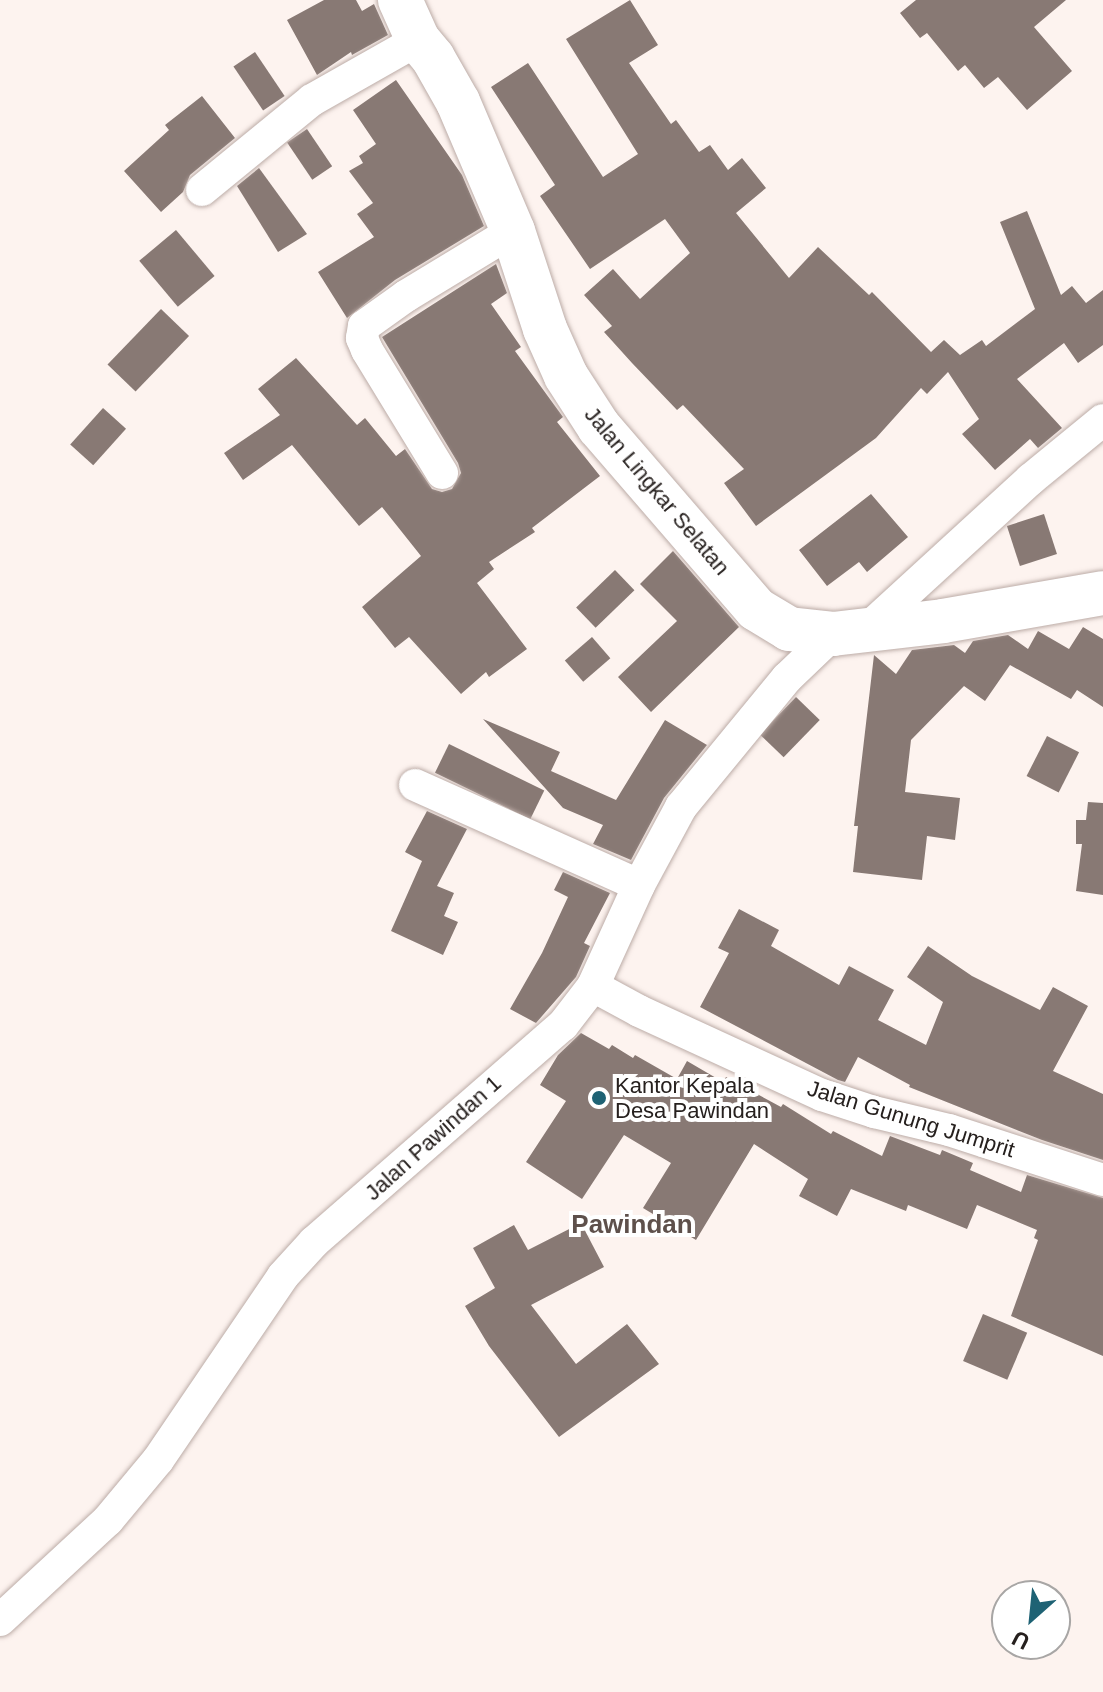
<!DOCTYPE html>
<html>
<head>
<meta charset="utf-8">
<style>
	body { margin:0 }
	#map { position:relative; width:1103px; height:1692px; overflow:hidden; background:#fdf3ef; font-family:Helvetica,sans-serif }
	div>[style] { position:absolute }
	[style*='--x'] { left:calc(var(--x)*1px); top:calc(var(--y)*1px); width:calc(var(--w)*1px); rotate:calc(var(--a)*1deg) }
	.building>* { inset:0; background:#887974; transform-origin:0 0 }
	.roads { filter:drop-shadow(0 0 2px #bcaca7) drop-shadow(0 0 2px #bcaca7) }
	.street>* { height:32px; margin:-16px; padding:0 16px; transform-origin:16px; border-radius:16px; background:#fff }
	.secondary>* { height:44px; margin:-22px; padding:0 22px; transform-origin:22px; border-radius:22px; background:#fff }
	.dots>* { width:22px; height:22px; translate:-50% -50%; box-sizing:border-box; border:4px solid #fff; border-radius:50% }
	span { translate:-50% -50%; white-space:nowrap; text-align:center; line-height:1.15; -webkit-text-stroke:8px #fff; paint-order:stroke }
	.street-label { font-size:22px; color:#26201e }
	.poi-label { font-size:22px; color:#26201e }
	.left { translate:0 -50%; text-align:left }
	.quarter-label { font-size:26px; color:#5e504b; font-weight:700 }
	.north { position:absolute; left:991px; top:1580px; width:80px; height:80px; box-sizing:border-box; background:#fff; border:2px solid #a8a6a5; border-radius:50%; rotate:207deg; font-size:22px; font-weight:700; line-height:32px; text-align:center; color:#26201e }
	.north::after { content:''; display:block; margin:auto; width:28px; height:36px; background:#1e6274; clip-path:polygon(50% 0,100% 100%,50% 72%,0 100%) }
</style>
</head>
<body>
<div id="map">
	<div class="building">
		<i style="clip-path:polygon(324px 0,356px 0,362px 11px,374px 4px,388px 35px,352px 55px,351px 52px,317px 75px,287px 20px)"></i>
		<i style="clip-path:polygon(630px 0,658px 45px,629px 63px,671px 124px,676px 120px,699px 152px,710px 145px,728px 170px,742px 158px,766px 188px,736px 213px,789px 278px,818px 247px,869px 295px,872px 292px,931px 352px,944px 340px,960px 355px,982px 340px,986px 346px,1035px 309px,1000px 222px,1027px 211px,1061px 295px,1072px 286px,1086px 303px,1103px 290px,1103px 345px,1078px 363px,1064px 343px,1017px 379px,1062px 428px,1038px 448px,1030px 439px,995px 470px,962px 434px,979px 419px,948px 372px,927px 394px,921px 388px,876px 438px,756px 526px,724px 483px,744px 469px,683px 405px,677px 410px,632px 363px,604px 332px,612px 326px,584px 295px,613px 269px,640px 299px,690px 253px,665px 219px,590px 269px,540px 196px,555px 185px,491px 87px,528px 63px,603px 177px,638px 154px,566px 39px)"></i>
		<i style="clip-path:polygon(916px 0,1066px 0,1034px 27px,1072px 71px,1027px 110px,998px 77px,984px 88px,965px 65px,958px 71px,927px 33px,920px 38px,900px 13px)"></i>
		<i style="left:255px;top:52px;width:53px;height:26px;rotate:56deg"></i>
		<i style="clip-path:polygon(396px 80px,462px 175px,484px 226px,395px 280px,347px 318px,318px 272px,374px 237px,357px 214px,373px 203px,349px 171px,363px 163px,359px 156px,376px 144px,353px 110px)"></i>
		<i style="clip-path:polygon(202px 96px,235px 138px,190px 175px,183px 192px,161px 212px,124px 171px,169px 130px,165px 125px)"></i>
		<i style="left:307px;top:129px;width:45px;height:24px;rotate:56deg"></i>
		<i style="clip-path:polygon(259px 168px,307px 234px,278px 252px,237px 186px)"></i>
		<i style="left:176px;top:230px;width:60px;height:48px;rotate:50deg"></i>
		<i style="clip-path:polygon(496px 264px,507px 293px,491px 304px,521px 347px,515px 351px,563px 417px,557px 422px,600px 476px,532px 528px,535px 532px,489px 562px,494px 569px,477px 583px,527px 649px,489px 677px,486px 672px,461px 694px,409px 637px,395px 648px,362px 607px,421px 556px,382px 507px,359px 526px,292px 445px,243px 480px,224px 453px,280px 415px,258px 389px,296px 358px,357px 425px,365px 418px,396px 456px,405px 449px,432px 489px,442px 492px,452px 489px,461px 473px,458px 463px,382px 337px)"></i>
		<i style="left:161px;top:309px;width:39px;height:77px;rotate:44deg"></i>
		<i style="left:103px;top:408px;width:31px;height:49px;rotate:42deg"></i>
		<i style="clip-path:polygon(871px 494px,908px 537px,867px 572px,859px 562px,827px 586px,799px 550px)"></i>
		<i style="left:1044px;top:514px;width:42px;height:39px;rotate:72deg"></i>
		<i style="clip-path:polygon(673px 551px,739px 627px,651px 712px,618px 677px,677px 621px,640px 584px)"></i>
		<i style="left:615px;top:570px;width:28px;height:54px;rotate:46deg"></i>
		<i style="clip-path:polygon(1083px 627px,1103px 639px,1103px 707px,1077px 690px,1071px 699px,1010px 665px,985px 701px,964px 686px,911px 740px,905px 792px,960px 798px,955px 840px,927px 836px,922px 880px,853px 872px,858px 826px,854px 826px,874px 655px,896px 674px,912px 650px,954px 645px,965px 653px,973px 641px,1008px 635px,1028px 649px,1038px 631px,1069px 649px)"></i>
		<i style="left:592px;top:637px;width:28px;height:36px;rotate:49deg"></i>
		<i style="left:796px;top:697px;width:33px;height:52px;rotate:44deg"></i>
		<i style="clip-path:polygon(483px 719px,560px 752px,551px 771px,616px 800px,665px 720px,707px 745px,664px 798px,631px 860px,593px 844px,603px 825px,563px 808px)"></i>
		<i style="left:1047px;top:736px;width:36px;height:45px;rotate:27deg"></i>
		<i style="left:449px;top:744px;width:106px;height:32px;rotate:26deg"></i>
		<i style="clip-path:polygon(1088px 802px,1103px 803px,1103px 895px,1076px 891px,1082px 844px,1076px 844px,1076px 820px,1086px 820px)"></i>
		<i style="clip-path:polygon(427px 811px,467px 829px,437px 886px,454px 893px,444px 916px,458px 922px,443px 955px,391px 931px,422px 861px,405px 852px)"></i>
		<i style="clip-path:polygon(563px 872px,610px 893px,584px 943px,590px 946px,576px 977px,536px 1023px,510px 1009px,542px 953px,568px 897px,554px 890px)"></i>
		<i style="clip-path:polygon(739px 909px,779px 930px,771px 946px,839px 985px,849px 966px,894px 990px,878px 1020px,926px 1045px,943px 1002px,907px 977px,928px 946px,972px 976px,1040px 1010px,1053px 987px,1088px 1006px,1053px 1071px,1103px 1094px,1103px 1160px,1042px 1140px,909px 1087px,910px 1085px,858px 1057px,845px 1082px,838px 1080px,700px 1007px,729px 953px,718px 948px)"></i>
		<i style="clip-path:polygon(581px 1033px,609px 1049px,612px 1045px,633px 1058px,635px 1055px,677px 1079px,687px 1061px,723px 1082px,726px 1077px,781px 1107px,783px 1104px,831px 1134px,833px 1131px,882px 1156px,890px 1136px,940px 1155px,942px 1150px,973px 1163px,970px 1170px,1021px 1192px,1027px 1175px,1103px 1198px,1103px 1356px,1011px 1316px,1038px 1240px,1034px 1238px,1037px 1230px,977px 1205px,967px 1229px,908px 1205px,906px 1211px,851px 1189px,837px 1216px,799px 1196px,808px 1179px,754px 1144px,696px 1240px,643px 1208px,671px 1163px,624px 1135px,582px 1199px,526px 1162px,566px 1101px,540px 1085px,558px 1055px)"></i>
		<i style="clip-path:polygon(581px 1223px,604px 1267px,531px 1305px,576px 1364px,627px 1324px,659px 1364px,559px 1437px,489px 1346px,465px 1306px,495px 1288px,473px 1248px,514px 1225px,528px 1250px)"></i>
		<i style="left:983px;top:1314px;width:48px;height:51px;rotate:23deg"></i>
	</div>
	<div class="roads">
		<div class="street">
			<i style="--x:202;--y:190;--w:142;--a:-39.3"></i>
			<i style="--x:312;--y:100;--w:122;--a:-29.5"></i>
			<i style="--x:442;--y:473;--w:144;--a:-121.4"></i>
			<i style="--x:367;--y:350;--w:13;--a:-113"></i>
			<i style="--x:362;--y:338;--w:12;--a:-81"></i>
			<i style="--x:364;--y:326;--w:52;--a:-35.5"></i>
			<i style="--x:406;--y:296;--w:125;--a:-31.3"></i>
			<i style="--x:865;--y:631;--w:225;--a:-42.5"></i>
			<i style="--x:1031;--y:479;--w:93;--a:-39.3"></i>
			<i style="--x:415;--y:785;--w:245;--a:24.1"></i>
			<i style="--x:593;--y:986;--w:52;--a:28.5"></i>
			<i style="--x:639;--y:1011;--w:201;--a:24.7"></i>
			<i style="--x:822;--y:1095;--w:55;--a:18.1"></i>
			<i style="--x:874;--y:1112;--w:77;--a:13.5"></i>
			<i style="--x:949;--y:1130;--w:162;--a:18"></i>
			<i style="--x:0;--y:1620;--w:147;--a:-42.8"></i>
			<i style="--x:108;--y:1520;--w:78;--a:-50.2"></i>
			<i style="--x:158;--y:1460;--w:222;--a:-55.8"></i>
			<i style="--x:283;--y:1276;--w:46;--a:-47.6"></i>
			<i style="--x:314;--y:1242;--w:330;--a:-41.1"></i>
			<i style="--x:563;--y:1025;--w:49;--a:-52.4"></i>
			<i style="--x:593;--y:986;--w:111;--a:-65.5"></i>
			<i style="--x:639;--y:885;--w:89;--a:-61.7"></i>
			<i style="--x:681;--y:807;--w:167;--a:-50.6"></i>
			<i style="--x:787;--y:678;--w:64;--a:-43.7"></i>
		</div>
		<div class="secondary">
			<i style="--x:400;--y:0;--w:44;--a:65.8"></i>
			<i style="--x:418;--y:40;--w:23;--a:50"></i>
			<i style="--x:433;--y:58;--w:51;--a:60.4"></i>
			<i style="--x:458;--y:102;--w:140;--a:66.9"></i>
			<i style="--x:513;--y:231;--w:103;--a:71.9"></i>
			<i style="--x:545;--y:329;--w:51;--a:65.9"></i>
			<i style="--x:566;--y:376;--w:61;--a:57.1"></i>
			<i style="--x:599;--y:427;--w:240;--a:49.2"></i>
			<i style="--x:756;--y:609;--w:39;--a:31"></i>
			<i style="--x:789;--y:629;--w:44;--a:6.5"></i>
			<i style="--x:833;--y:634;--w:111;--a:-6.7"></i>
			<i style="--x:943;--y:621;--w:162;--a:-9.9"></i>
		</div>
	</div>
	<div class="dots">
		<i style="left:599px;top:1098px;background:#1e6274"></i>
	</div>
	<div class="street-label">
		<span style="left:657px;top:491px;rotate:50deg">Jalan Lingkar Selatan</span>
		<span style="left:911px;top:1119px;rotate:17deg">Jalan Gunung Jumprit</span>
		<span style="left:433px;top:1138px;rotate:-42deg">Jalan Pawindan 1</span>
	</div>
	<div class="poi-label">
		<span class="left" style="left:615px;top:1098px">Kantor Kepala<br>Desa Pawindan</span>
	</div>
	<div class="quarter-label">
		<span style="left:632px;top:1225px">Pawindan</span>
	</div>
	<div class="north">U</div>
</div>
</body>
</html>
